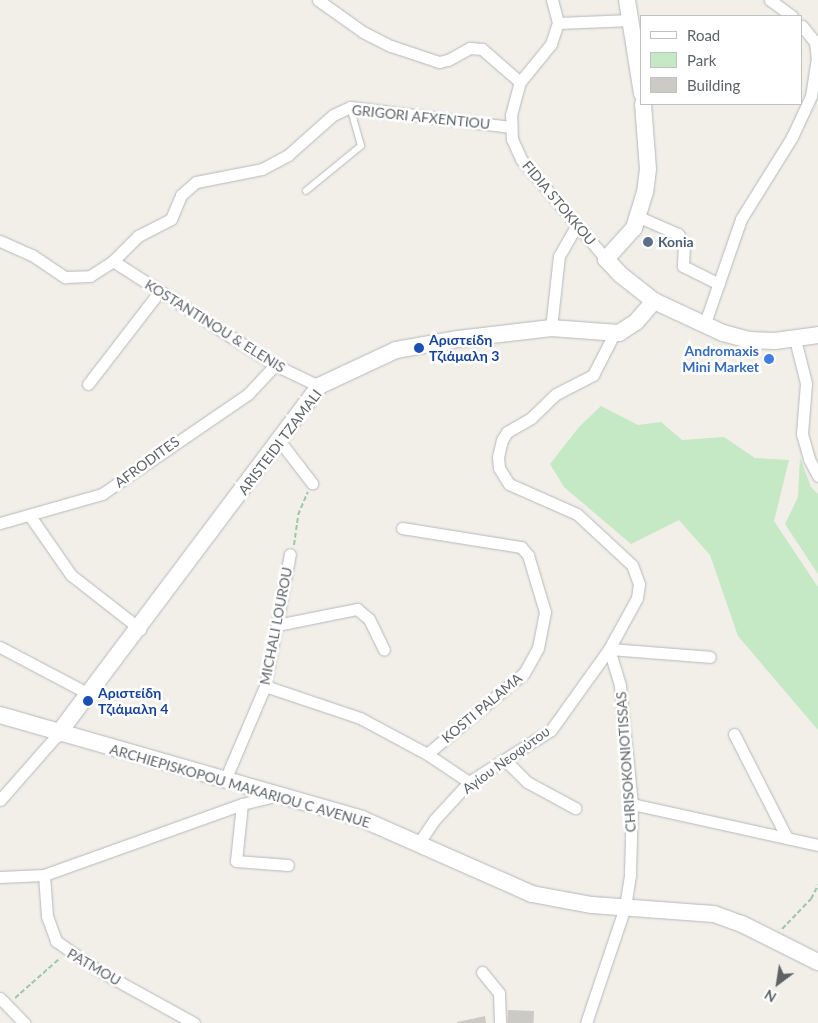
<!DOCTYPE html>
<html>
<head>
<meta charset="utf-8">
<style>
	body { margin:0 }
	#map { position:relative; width:818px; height:1023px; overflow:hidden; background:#f1efe8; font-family:Lato,sans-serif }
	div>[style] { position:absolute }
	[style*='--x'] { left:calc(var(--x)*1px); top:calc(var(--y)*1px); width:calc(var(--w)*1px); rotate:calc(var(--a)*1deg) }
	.green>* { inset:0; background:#c5e8c5 }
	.building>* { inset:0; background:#cccac5; transform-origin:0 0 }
	.path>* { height:2px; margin-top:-1px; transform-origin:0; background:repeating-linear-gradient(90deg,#9cc7a9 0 5px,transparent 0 7.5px) }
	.roads { filter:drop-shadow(0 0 1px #b5b8bc) drop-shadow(0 0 1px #b5b8bc) }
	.lane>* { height:5.5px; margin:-2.75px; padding:0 2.75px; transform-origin:2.75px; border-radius:2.75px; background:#fff }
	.street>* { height:11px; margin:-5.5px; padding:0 5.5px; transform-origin:5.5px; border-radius:5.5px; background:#fff }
	.secondary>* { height:16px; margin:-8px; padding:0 8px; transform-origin:8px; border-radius:8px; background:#fff }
	.dots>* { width:14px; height:14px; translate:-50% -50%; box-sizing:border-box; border:2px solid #fff; border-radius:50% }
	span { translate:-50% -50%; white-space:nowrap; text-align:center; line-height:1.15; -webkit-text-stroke:5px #fff; paint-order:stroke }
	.street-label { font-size:14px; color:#5f6368 }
	.service-label { font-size:14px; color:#4e5e75; font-weight:700 }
	.left { translate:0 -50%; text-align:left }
	.transit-label { font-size:14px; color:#164399; font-weight:700 }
	.shop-label { font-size:14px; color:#366cbe; font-weight:700 }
	.right { translate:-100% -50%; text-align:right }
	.legend { position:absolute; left:640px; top:15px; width:162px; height:90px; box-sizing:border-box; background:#fff; border:1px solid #bfc1c3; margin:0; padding:6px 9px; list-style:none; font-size:15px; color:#5f6368 }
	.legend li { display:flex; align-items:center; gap:10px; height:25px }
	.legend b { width:25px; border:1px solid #bfc1c3 }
	.north { position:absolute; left:753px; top:958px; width:50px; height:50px; -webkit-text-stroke:4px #fff; paint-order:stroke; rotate:211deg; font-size:14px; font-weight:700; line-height:20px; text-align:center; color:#5f6368 }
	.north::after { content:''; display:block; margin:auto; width:18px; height:22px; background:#5f6368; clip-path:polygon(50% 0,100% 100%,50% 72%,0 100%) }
</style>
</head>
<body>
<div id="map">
	<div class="green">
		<i style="clip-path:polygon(601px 406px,638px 425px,661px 422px,682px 440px,724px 437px,755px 458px,789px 460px,774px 521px,818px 587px,818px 730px,738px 636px,710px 555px,679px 520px,631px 544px,564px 487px,550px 464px,579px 427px)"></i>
		<i style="clip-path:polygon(800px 458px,811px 487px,818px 494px,818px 574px,785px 524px,798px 497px)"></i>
	</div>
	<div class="building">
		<i style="left:508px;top:1010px;width:26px;height:13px;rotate:2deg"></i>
		<i style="clip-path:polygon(485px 1016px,486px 1023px,457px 1023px,457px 1022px)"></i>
	</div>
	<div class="path">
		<i style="--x:294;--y:545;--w:30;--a:-82"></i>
		<i style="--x:298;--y:515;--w:25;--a:-67"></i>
		<i style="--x:782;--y:929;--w:42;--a:-46"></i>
		<i style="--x:811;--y:899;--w:16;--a:-63"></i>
		<i style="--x:15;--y:998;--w:60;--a:-41.6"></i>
	</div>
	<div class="roads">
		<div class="lane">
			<i style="--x:306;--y:191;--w:71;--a:-39.3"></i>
			<i style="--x:361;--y:146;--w:41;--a:-105.8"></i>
		</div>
		<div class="street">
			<i style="--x:318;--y:0;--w:55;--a:35.4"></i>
			<i style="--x:363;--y:32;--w:31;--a:27"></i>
			<i style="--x:391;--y:46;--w:51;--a:18.4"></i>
			<i style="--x:439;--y:62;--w:9;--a:-13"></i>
			<i style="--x:448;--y:60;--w:25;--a:-29"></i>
			<i style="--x:470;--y:48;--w:12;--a:5"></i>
			<i style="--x:482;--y:49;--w:50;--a:41"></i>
			<i style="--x:552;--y:0;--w:24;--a:75"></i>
			<i style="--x:770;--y:0;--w:27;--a:36"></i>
			<i style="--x:639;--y:217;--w:43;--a:23.6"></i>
			<i style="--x:678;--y:234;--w:13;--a:61"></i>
			<i style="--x:684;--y:245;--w:21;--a:93"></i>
			<i style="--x:683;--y:266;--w:40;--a:26.6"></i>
			<i style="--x:0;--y:241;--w:35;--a:24"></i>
			<i style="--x:32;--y:255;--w:40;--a:34"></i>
			<i style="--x:65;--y:277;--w:25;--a:-2"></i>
			<i style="--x:90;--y:276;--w:27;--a:-33"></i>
			<i style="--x:113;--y:261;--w:35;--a:-45"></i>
			<i style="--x:138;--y:236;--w:37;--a:-27"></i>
			<i style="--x:171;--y:219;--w:26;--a:-67"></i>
			<i style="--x:181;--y:195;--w:20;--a:-41"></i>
			<i style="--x:196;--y:182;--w:67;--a:-11.1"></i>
			<i style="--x:262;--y:169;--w:30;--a:-28"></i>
			<i style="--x:288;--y:155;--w:60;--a:-41.6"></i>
			<i style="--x:333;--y:115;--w:19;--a:-25"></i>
			<i style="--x:350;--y:107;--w:162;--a:7.1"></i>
			<i style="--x:606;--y:259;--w:131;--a:-130.4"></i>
			<i style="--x:521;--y:159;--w:22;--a:-114"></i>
			<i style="--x:512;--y:139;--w:24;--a:-92"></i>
			<i style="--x:511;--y:115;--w:34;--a:-75"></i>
			<i style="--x:520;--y:82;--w:49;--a:-50.8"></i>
			<i style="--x:551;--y:44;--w:22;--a:-72"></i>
			<i style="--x:558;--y:23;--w:73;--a:-2.4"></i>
			<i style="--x:113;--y:261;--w:193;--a:32.7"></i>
			<i style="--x:275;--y:365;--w:49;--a:25.5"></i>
			<i style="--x:705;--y:323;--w:110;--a:-70.9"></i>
			<i style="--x:741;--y:219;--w:97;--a:-58.1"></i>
			<i style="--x:792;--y:137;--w:45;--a:-65.1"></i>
			<i style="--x:811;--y:96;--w:36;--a:-81"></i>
			<i style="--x:817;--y:60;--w:18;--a:-96"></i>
			<i style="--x:815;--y:42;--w:21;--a:-129"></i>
			<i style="--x:551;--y:328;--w:72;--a:-83.7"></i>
			<i style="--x:559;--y:256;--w:36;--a:-60"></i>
			<i style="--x:795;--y:339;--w:45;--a:76"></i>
			<i style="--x:806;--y:383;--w:51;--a:94.5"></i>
			<i style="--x:802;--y:434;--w:26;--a:74"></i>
			<i style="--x:809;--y:459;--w:19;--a:62"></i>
			<i style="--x:88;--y:384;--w:116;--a:-52.3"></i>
			<i style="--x:278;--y:439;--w:56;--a:52.3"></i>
			<i style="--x:30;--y:516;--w:72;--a:55.2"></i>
			<i style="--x:71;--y:575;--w:88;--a:38"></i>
			<i style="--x:0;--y:523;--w:106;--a:-15.9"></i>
			<i style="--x:102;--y:494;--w:177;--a:-34.4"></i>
			<i style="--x:248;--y:394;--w:40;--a:-47"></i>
			<i style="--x:402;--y:528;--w:121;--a:9.1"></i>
			<i style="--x:521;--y:547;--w:11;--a:49"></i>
			<i style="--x:528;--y:555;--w:59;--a:73.4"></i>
			<i style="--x:545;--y:612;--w:37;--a:101"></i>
			<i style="--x:538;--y:648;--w:29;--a:119"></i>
			<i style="--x:524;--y:673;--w:126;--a:140.1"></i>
			<i style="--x:277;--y:625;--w:82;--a:-11.3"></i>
			<i style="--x:357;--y:609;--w:16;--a:40"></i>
			<i style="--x:369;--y:619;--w:34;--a:64"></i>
			<i style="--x:0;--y:647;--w:101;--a:27.8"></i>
			<i style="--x:609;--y:649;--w:101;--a:4.5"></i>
			<i style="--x:265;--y:686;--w:100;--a:18.6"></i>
			<i style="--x:360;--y:718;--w:76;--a:28.2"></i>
			<i style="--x:427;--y:754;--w:50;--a:33.7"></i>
			<i style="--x:734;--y:734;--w:117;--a:63"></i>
			<i style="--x:506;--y:761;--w:30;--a:45"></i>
			<i style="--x:527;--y:782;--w:55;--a:28.4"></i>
			<i style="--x:225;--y:780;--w:102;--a:-66.9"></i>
			<i style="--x:265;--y:686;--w:134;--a:-79.3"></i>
			<i style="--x:0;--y:800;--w:88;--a:-48.7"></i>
			<i style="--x:242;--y:804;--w:57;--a:96"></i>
			<i style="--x:236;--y:861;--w:52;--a:4.4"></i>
			<i style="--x:632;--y:804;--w:190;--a:12.4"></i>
			<i style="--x:418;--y:844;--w:30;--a:-56"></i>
			<i style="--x:435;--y:819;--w:50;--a:-47.4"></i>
			<i style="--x:469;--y:782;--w:97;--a:-32.4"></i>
			<i style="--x:551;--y:730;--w:100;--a:-54.4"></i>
			<i style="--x:609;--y:649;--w:58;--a:-61.2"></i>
			<i style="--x:637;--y:598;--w:14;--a:-82"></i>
			<i style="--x:639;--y:584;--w:20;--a:-110"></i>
			<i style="--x:632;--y:565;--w:75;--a:-137.2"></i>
			<i style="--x:577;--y:514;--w:74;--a:-156.2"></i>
			<i style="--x:509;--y:484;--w:19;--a:-122"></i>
			<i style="--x:499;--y:468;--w:11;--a:-95"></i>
			<i style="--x:498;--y:457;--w:17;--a:-77"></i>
			<i style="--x:502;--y:440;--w:9;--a:-58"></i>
			<i style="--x:507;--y:432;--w:28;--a:-30"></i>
			<i style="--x:531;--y:418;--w:35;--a:-44"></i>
			<i style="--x:556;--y:394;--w:42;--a:-27.2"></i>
			<i style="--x:593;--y:375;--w:46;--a:-62.9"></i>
			<i style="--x:44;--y:875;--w:41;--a:85.8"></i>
			<i style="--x:47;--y:916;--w:27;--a:70"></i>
			<i style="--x:56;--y:941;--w:49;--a:35"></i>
			<i style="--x:96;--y:969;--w:112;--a:28.9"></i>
			<i style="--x:0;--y:877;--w:44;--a:-2.6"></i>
			<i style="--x:44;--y:875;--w:210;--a:-19.7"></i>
			<i style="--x:242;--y:804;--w:37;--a:-14"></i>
			<i style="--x:482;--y:972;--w:27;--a:51"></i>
			<i style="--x:499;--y:993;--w:30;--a:88"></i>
			<i style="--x:0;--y:998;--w:35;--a:46"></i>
			<i style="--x:586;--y:1023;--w:122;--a:-71.4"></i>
			<i style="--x:625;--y:907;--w:33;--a:-81"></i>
			<i style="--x:630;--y:874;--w:70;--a:-88.4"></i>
			<i style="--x:632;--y:804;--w:120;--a:-95.8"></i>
			<i style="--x:620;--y:685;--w:38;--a:-107"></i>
		</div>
		<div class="secondary">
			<i style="--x:627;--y:0;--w:95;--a:80.9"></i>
			<i style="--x:643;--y:104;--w:65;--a:85.6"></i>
			<i style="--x:648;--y:169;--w:23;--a:97"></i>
			<i style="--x:645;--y:192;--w:38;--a:107"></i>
			<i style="--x:634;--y:228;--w:42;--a:132.1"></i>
			<i style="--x:606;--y:259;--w:22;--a:47"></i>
			<i style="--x:621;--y:275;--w:42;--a:38.2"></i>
			<i style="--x:654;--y:301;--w:76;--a:24.9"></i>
			<i style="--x:723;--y:333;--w:27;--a:15"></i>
			<i style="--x:749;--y:340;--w:26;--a:2"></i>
			<i style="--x:775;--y:341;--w:43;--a:-7.9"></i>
			<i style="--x:0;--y:715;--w:377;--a:16"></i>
			<i style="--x:362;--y:819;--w:186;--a:23.8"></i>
			<i style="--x:532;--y:894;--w:61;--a:10.4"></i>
			<i style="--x:592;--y:905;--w:122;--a:4.2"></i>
			<i style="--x:714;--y:914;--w:30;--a:20"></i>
			<i style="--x:742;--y:924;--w:85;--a:26.6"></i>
			<i style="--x:58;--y:734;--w:435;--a:-53.1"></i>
			<i style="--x:319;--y:386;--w:85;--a:-25.1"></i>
			<i style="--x:396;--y:350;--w:63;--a:-10.1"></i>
			<i style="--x:458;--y:339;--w:94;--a:-6.7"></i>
			<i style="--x:551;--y:328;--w:68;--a:4.2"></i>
			<i style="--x:619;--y:333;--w:20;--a:-33"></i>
			<i style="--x:636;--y:322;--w:28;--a:-49"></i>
		</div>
	</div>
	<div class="dots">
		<i style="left:648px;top:242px;background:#5c6f8a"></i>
		<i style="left:419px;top:348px;background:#1a4fb4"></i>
		<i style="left:769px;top:359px;background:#3f7fe0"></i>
		<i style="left:88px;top:701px;background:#1a4fb4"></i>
	</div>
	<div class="street-label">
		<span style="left:421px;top:117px;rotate:6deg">GRIGORI AFXENTIOU</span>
		<span style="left:559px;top:203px;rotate:50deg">FIDIA STOKKOU</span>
		<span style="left:215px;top:326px;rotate:32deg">KOSTANTINOU &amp; ELENIS</span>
		<span style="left:280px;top:442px;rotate:-53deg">ARISTEIDI TZAMALI</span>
		<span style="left:147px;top:462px;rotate:-36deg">AFRODITES</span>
		<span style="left:276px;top:626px;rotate:-79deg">MICHALI LOUROU</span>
		<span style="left:482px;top:708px;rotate:-40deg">KOSTI PALAMA</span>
		<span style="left:506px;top:760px;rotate:-36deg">Αγίου Νεοφύτου</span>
		<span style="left:626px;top:762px;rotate:-94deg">CHRISOKONIOTISSAS</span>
		<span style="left:240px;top:786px;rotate:16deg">ARCHIEPISKOPOU MAKARIOU C AVENUE</span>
		<span style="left:94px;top:967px;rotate:30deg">PATMOU</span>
	</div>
	<div class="service-label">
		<span class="left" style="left:658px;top:242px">Konia</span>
	</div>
	<div class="transit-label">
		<span class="left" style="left:429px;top:348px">Αριστείδη<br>Τζιάμαλη 3</span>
		<span class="left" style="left:98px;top:701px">Αριστείδη<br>Τζιάμαλη 4</span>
	</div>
	<div class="shop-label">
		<span class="right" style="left:759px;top:359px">Andromaxis<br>Mini Market</span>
	</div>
	<ul class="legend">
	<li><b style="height:6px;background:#fff"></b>Road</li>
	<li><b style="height:14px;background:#c5e8c5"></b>Park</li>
	<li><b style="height:14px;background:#cccac5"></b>Building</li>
	</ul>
	<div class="north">N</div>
</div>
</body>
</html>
